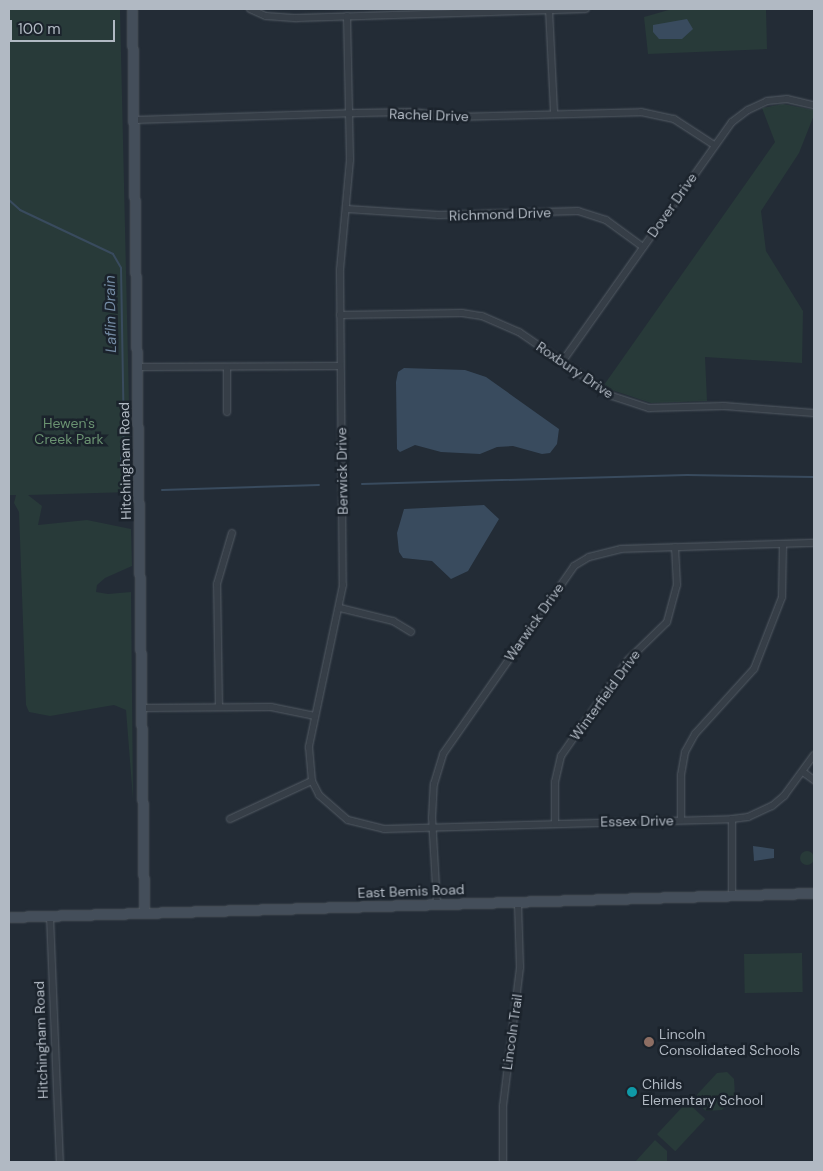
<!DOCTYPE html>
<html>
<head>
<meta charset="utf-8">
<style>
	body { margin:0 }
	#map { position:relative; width:823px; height:1171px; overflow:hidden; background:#232c36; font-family:"DM Sans",sans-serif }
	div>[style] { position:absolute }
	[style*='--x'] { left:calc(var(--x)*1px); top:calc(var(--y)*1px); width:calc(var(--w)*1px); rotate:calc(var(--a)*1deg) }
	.green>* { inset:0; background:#283a39; transform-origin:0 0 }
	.round { border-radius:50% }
	.water>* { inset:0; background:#394b5e }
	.stream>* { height:2px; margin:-1px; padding:0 1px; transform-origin:1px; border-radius:1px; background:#394b5e }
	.roads { filter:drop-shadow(0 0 1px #545c65) drop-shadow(0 0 1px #545c65) }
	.street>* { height:6px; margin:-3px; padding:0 3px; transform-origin:3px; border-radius:3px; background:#363e47 }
	.secondary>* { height:9px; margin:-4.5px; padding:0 4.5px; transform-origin:4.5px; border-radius:4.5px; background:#444e5a }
	.dots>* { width:14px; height:14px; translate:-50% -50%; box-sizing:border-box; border:2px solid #1b232c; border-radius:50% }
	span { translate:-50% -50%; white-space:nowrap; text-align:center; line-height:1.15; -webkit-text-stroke:5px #1b232c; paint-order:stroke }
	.street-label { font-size:14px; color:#b1b9c3 }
	.park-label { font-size:14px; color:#6a9271 }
	.poi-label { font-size:14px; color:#b1b9c3 }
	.left { translate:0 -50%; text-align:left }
	.water-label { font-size:15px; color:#748ba4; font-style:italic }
	.frame { position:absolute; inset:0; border:10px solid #b1b9c3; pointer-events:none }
	.scale { position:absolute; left:10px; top:20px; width:105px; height:22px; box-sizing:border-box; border:2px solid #b1b9c3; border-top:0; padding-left:6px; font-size:15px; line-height:18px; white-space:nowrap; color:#b1b9c3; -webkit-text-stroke:4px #1b232c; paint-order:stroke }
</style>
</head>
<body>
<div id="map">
	<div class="green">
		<i style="clip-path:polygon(9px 9px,120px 9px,131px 492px,28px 495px,42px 506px,38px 525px,87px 520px,131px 529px,132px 566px,105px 578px,97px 585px,96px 592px,108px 594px,131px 592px,133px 799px,126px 710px,114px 705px,50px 716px,29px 712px,26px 705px,19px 512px,14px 503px,16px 495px,9px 495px)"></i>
		<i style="clip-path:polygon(672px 9px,766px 9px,767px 49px,648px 54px,644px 17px)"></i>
		<i style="clip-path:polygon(783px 104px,814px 110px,814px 115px,799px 153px,761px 211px,766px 251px,803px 311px,802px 363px,705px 357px,707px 401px,651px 403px,612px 390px,604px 385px,775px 142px,762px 108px)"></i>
		<i class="round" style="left:800px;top:851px;width:14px;height:14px"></i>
		<i style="left:802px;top:953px;width:39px;height:58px;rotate:89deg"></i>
		<i style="clip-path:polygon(727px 1072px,734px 1079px,735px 1096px,722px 1110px,706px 1111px,693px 1099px,717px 1073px)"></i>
		<i style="left:687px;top:1102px;width:25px;height:44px;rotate:43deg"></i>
		<i style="clip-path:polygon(655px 1140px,667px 1151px,667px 1162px,635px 1162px)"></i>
	</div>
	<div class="water">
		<i style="clip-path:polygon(687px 19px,693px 29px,682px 39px,659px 39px,653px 32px,653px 25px)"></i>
		<i style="clip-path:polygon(404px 368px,465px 370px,486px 377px,559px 429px,557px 444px,550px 453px,542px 454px,513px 446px,497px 447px,480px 454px,441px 452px,415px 445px,400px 452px,397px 449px,396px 382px,398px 372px)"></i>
		<i style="clip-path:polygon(484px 505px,499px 519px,468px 571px,451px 579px,432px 561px,403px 558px,399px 552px,397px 533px,404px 509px)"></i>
		<i style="clip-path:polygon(753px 846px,774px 849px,774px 858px,754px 861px)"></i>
	</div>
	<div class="stream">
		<i style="--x:9;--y:200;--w:15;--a:42"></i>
		<i style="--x:20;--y:210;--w:103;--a:25.3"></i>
		<i style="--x:113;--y:254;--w:16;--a:60"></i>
		<i style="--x:121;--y:268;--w:164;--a:89"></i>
		<i style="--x:124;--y:432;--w:31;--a:96"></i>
		<i style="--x:362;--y:484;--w:325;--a:-1.6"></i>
		<i style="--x:687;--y:475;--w:127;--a:0.9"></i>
		<i style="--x:162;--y:490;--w:157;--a:-1.8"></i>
	</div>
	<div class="roads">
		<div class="street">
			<i style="--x:250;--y:9;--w:17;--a:24"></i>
			<i style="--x:266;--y:16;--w:31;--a:4"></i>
			<i style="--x:297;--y:18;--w:289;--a:-1.8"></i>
			<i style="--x:549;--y:9;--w:104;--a:87.2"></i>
			<i style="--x:347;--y:16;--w:144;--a:88.8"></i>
			<i style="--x:350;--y:160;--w:110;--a:95.2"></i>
			<i style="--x:340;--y:270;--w:315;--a:89.5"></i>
			<i style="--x:343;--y:585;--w:166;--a:101.9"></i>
			<i style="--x:309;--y:747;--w:34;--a:85"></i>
			<i style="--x:312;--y:781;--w:16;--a:63"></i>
			<i style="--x:319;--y:795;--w:38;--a:41"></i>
			<i style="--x:348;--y:820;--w:37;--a:14"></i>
			<i style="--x:384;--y:829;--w:348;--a:-1.6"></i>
			<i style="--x:732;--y:819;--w:16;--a:-7"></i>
			<i style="--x:748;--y:817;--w:26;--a:-25"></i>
			<i style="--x:772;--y:806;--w:16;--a:-40"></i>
			<i style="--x:784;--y:796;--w:51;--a:-53.8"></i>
			<i style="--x:134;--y:120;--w:224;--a:-1.8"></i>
			<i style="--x:358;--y:113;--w:55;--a:-1"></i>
			<i style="--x:413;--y:112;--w:42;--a:6.8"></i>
			<i style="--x:455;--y:117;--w:186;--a:-1.5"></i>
			<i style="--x:641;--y:112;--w:34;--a:12"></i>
			<i style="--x:674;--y:119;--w:48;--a:33"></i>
			<i style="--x:347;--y:209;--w:92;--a:3.7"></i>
			<i style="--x:439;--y:215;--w:139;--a:-1.6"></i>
			<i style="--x:578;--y:211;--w:29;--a:18"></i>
			<i style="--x:606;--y:220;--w:46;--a:36.1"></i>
			<i style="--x:340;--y:315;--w:122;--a:-0.9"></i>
			<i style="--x:462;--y:313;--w:20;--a:9"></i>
			<i style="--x:482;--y:316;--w:40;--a:23.4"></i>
			<i style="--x:519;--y:332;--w:113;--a:34.5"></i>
			<i style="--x:612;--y:396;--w:39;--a:18"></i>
			<i style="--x:649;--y:408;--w:75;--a:-1.5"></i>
			<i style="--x:724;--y:406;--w:90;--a:4.4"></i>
			<i style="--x:562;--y:362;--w:294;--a:-54.7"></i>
			<i style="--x:732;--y:122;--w:20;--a:-37"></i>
			<i style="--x:748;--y:110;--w:21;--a:-25"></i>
			<i style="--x:767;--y:101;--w:20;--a:-6"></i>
			<i style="--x:787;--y:99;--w:28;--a:13"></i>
			<i style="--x:137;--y:367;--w:203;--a:-0.3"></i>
			<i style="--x:227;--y:368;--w:44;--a:90"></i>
			<i style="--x:340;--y:608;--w:55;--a:13.8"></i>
			<i style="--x:393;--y:621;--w:21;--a:31"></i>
			<i style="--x:219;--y:707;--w:123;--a:-90.9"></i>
			<i style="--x:217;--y:584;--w:53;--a:-73.6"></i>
			<i style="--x:142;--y:708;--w:129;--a:-0.4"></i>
			<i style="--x:271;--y:707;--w:45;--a:11.6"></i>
			<i style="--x:803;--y:772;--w:14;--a:36"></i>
			<i style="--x:230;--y:819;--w:90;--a:-24.9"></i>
			<i style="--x:732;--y:819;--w:75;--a:90"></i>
			<i style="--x:681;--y:820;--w:45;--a:-90"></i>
			<i style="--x:681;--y:775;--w:23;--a:-80"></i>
			<i style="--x:685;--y:752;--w:21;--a:-61"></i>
			<i style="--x:695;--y:734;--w:88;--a:-47.8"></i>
			<i style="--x:754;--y:669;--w:77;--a:-68.7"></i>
			<i style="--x:782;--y:597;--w:53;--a:-88.9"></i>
			<i style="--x:555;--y:823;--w:41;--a:-90"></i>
			<i style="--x:555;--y:782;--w:27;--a:-77"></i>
			<i style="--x:561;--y:756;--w:117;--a:-55.1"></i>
			<i style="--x:628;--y:660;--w:54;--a:-44.3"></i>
			<i style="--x:667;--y:622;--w:38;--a:-75"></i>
			<i style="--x:677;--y:585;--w:38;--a:-93"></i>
			<i style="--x:437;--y:904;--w:86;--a:-93.3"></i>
			<i style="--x:432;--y:818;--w:34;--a:-87"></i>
			<i style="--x:434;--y:784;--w:31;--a:-73"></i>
			<i style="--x:443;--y:754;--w:229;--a:-55.1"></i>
			<i style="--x:574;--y:566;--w:17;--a:-31"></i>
			<i style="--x:589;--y:557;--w:33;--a:-14"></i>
			<i style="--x:621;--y:549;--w:193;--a:-1.8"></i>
			<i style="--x:50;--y:916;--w:246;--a:87.7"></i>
			<i style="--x:503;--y:1162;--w:56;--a:-90"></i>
			<i style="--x:503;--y:1106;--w:140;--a:-83"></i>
			<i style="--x:520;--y:967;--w:65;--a:-91.8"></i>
		</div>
		<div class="secondary">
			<i style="--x:132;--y:9;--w:904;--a:89.24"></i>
			<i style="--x:9;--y:917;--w:805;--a:-1.71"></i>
		</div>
	</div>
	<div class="dots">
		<i style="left:649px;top:1042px;background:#8d6e63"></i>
		<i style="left:632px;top:1092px;background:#0f9aa8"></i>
	</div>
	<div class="street-label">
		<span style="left:429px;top:115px;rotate:2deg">Rachel Drive</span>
		<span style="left:672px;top:205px;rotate:-55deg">Dover Drive</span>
		<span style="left:500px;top:214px;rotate:-2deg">Richmond Drive</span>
		<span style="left:575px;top:370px;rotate:34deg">Roxbury Drive</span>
		<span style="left:125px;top:461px;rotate:-91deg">Hitchingham Road</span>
		<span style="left:342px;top:471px;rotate:-91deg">Berwick Drive</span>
		<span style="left:534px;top:622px;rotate:-55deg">Warwick Drive</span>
		<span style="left:605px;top:695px;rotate:-54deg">Winterfield Drive</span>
		<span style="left:637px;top:821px;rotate:-1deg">Essex Drive</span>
		<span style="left:411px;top:891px;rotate:-2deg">East Bemis Road</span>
		<span style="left:512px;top:1032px;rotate:-82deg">Lincoln Trail</span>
		<span style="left:41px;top:1040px;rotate:-92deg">Hitchingham Road</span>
	</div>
	<div class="park-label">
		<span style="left:69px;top:431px">Hewen's<br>Creek Park</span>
	</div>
	<div class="poi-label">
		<span class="left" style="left:659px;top:1042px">Lincoln<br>Consolidated Schools</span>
		<span class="left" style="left:642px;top:1092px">Childs<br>Elementary School</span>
	</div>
	<div class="water-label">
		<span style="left:111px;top:314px;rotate:-91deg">Laflin Drain</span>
	</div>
	<div class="frame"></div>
	<div class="scale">100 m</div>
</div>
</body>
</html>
